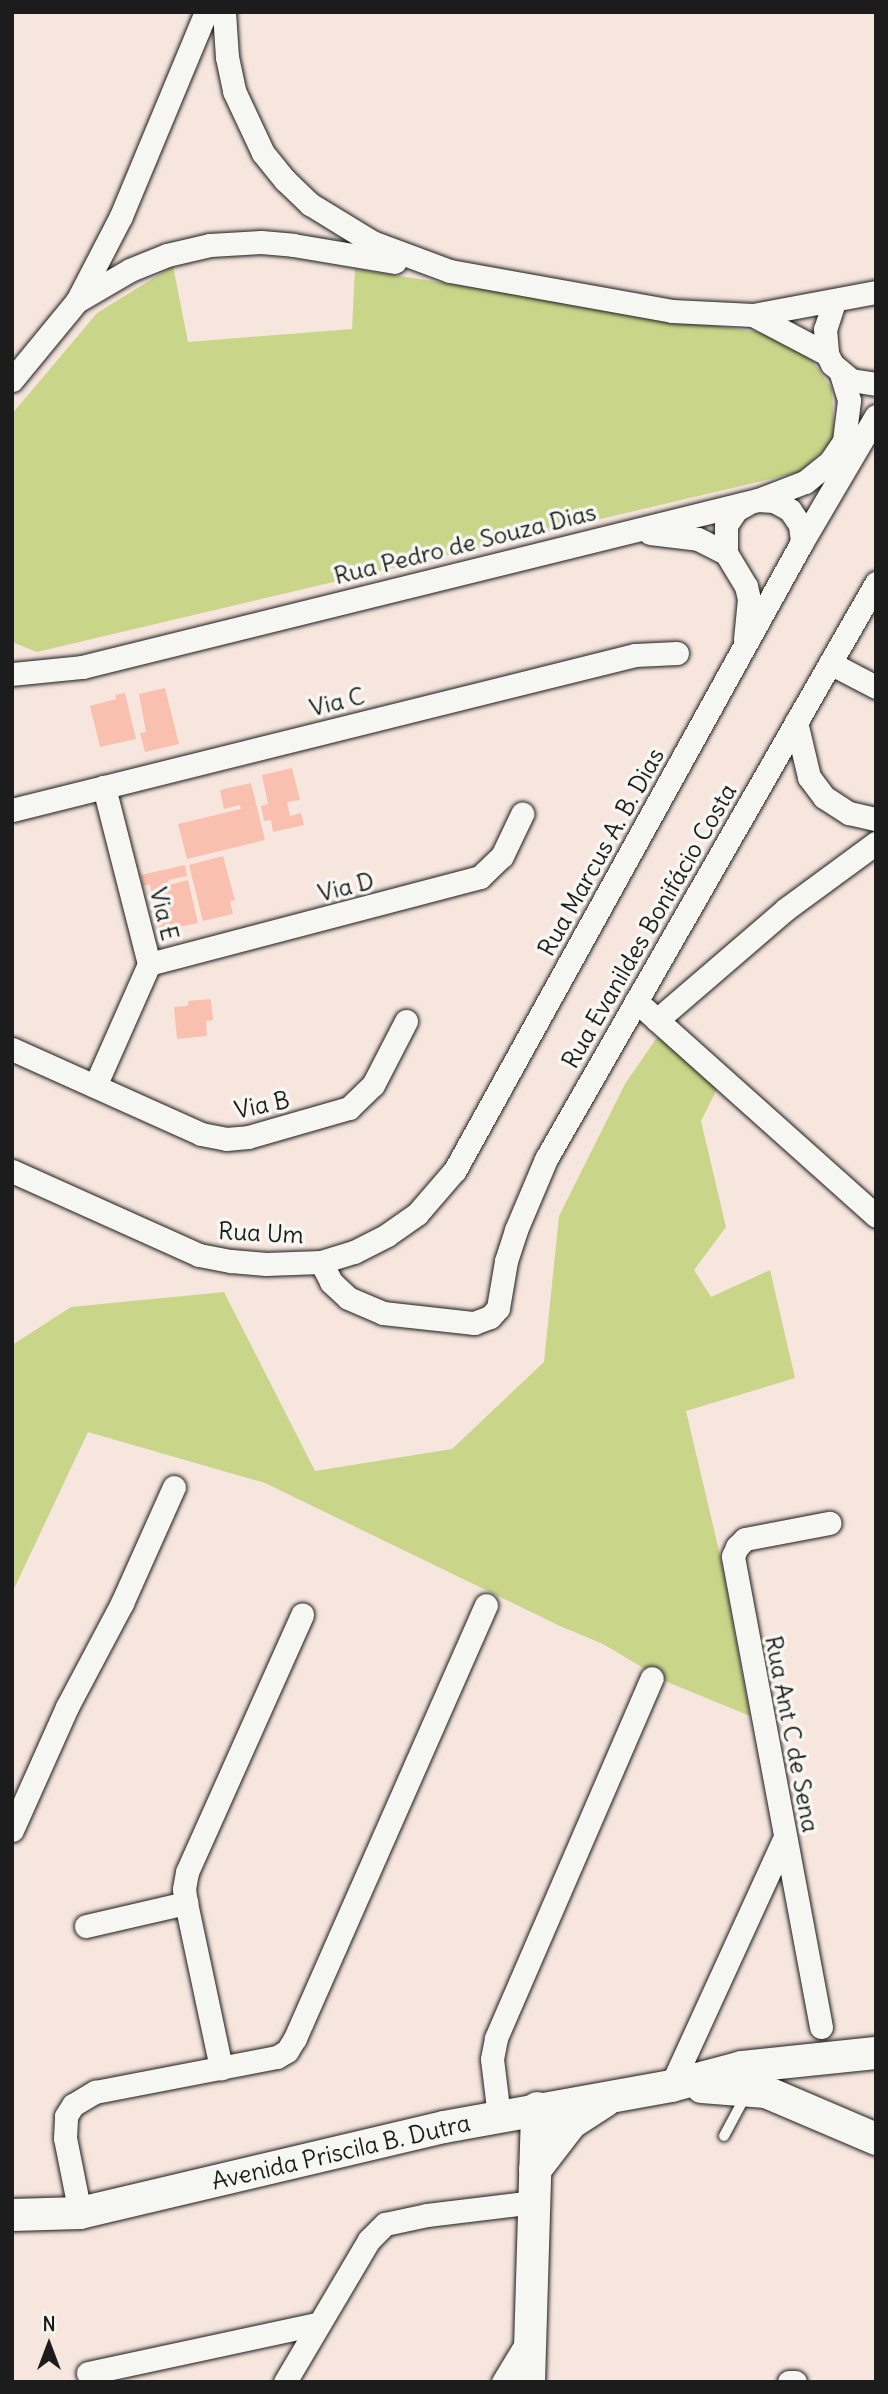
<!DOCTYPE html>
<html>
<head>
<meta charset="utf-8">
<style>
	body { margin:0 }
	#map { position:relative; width:888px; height:2394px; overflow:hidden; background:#f7e6de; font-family:Delius,sans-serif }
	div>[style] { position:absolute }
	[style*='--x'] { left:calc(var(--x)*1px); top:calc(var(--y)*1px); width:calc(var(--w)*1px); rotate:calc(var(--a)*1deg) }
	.green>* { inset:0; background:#c9d68a }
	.building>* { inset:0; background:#f9c0b0 }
	.roads { filter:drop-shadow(0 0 2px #1c1c1c) drop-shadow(0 0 2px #1c1c1c) }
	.lane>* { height:10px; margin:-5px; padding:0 5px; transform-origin:5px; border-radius:5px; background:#f6f6f2 }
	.street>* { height:23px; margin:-11.5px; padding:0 11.5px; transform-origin:11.5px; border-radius:11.5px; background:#f6f6f2 }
	.secondary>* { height:32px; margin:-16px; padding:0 16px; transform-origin:16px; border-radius:16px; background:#f6f6f2 }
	span { translate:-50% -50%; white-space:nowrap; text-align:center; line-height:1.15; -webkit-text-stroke:7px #f6f6f2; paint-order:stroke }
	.street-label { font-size:24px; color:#1c1c1c }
	.frame { position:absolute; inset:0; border:14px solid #1c1c1c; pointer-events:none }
	.north { position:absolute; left:14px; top:2310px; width:70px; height:70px; -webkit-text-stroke:5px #f6f6f2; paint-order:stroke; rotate:0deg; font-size:19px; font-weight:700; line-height:28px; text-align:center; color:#1c1c1c }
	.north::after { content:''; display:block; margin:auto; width:24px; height:32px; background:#1c1c1c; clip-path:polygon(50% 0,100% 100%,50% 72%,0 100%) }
</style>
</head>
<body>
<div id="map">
	<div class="green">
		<i style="clip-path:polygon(173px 266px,188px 342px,352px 329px,355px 269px,769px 334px,789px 340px,811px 359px,832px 389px,834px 440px,800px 472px,37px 652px,12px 642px,12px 414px,97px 313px)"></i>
		<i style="clip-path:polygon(667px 1023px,720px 1083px,701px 1121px,726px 1227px,694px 1270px,711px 1297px,770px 1270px,795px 1378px,686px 1411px,720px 1555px,750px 1716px,665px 1681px,603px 1644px,560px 1626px,265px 1483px,88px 1432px,12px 1593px,12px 1345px,71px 1307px,224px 1292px,315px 1471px,452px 1449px,544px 1362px,559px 1216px,625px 1084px)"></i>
	</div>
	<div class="building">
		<i style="clip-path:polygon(165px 688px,179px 744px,145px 752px,140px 733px,146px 732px,139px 694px)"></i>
		<i style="clip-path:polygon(125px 693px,136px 739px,100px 747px,90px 706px,116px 699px,115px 695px)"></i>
		<i style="clip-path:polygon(292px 768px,300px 800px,287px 802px,290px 816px,301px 813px,304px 825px,273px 832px,271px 820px,264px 821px,261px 806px,268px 804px,262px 775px)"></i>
		<i style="clip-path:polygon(251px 783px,265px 840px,187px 859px,178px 824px,241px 809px,240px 805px,224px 809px,220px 790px)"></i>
		<i style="clip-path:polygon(223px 856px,235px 900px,230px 901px,233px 914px,203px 921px,189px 865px)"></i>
		<i style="clip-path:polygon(185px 865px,187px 876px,168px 880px,169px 885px,188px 880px,198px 923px,160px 931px,150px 884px,143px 886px,141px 875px)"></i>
		<i style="clip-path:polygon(211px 999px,213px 1020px,206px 1021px,207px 1036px,177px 1039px,174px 1007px,188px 1006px,188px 1001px)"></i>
	</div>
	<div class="roads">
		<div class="lane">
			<i style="--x:724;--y:2136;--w:47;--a:-61.8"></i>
		</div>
		<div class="street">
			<i style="--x:224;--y:12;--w:45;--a:86.2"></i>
			<i style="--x:227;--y:57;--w:35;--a:78"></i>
			<i style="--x:234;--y:91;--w:68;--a:64.9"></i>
			<i style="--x:263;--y:153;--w:35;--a:51"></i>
			<i style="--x:285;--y:180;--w:35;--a:44"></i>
			<i style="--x:310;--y:204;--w:73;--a:31.5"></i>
			<i style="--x:372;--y:242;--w:83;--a:20.4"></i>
			<i style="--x:450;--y:271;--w:226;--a:10.2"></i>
			<i style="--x:672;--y:311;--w:81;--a:2.8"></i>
			<i style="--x:753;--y:315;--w:125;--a:-10.6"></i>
			<i style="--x:77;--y:301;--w:61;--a:-30.3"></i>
			<i style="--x:130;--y:270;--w:40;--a:-22"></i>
			<i style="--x:167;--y:255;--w:44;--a:-13.1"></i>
			<i style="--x:210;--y:245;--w:51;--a:-3.4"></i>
			<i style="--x:261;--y:242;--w:32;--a:5"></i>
			<i style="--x:293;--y:245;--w:103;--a:9.5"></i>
			<i style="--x:834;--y:302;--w:28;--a:108"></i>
			<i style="--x:825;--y:329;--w:25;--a:85"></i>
			<i style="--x:827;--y:354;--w:11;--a:63"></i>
			<i style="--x:832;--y:364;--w:25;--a:40"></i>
			<i style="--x:851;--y:380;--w:25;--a:9"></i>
			<i style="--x:753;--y:315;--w:84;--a:27.8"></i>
			<i style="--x:12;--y:380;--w:102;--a:-50.6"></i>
			<i style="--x:77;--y:301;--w:96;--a:-62.6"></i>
			<i style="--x:121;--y:216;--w:221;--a:-67.4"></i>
			<i style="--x:758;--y:500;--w:16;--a:4"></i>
			<i style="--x:774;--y:501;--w:18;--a:29"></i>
			<i style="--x:790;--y:510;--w:18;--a:56"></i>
			<i style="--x:800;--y:525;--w:17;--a:83"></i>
			<i style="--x:650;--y:533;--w:48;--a:7.1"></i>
			<i style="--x:698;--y:539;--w:31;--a:27"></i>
			<i style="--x:726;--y:553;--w:39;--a:59"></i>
			<i style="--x:746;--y:586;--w:13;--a:77"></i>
			<i style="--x:749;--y:599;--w:40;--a:95.7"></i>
			<i style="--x:726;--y:553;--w:28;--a:-90"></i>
			<i style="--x:726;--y:525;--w:18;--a:-56"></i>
			<i style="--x:736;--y:510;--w:13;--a:-29"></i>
			<i style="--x:830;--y:663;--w:52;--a:27.6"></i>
			<i style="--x:12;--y:674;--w:70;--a:-5.7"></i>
			<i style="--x:82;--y:667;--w:696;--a:-13.88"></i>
			<i style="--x:758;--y:500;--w:50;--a:-21"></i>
			<i style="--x:805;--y:482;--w:32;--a:-39"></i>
			<i style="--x:830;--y:462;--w:25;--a:-56"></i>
			<i style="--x:844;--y:441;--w:41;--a:-83"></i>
			<i style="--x:849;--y:400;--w:27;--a:-107"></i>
			<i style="--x:796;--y:722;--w:57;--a:76.7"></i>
			<i style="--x:809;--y:777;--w:25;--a:53"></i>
			<i style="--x:824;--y:797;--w:30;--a:33"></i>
			<i style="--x:849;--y:813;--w:28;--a:13"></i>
			<i style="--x:12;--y:810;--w:642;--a:-13.97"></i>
			<i style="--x:635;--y:655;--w:42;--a:-2.7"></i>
			<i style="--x:149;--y:964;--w:342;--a:-14.7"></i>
			<i style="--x:480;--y:877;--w:30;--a:-44"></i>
			<i style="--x:502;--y:856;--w:47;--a:-64.5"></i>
			<i style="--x:636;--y:1001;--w:28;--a:42"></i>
			<i style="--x:657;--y:1020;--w:170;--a:-40.7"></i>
			<i style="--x:786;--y:909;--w:112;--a:-36.3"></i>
			<i style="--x:657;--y:1020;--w:294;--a:41.8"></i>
			<i style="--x:12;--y:1049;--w:207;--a:24.2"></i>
			<i style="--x:201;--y:1134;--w:25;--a:11"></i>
			<i style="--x:226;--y:1139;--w:22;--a:-5"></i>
			<i style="--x:248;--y:1137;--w:105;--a:-16"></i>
			<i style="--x:349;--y:1108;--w:33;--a:-44"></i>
			<i style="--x:373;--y:1085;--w:72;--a:-62.7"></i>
			<i style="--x:95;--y:1086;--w:133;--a:-66.1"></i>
			<i style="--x:149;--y:964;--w:183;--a:-104.3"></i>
			<i style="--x:12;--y:1171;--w:205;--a:24.2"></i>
			<i style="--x:199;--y:1255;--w:33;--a:11"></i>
			<i style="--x:231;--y:1261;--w:35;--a:5"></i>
			<i style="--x:266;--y:1264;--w:55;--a:-2.1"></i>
			<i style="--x:321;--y:1262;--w:34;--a:-17"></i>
			<i style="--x:354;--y:1252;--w:37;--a:-27"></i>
			<i style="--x:387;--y:1235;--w:37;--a:-35"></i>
			<i style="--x:417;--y:1214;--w:58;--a:-49.2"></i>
			<i style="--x:455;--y:1170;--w:717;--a:-61.08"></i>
			<i style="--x:802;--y:542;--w:146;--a:-59.6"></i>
			<i style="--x:321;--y:1262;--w:22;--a:63"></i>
			<i style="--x:331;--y:1282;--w:23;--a:43"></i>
			<i style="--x:348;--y:1298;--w:38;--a:23"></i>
			<i style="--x:383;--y:1313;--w:92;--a:6.3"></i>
			<i style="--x:474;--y:1323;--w:17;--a:-21"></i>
			<i style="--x:490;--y:1317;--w:12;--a:-48"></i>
			<i style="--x:498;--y:1308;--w:48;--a:-80.3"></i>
			<i style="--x:506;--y:1261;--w:33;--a:-72"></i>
			<i style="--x:516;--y:1230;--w:77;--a:-67.1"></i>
			<i style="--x:546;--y:1159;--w:664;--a:-60.19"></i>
			<i style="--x:12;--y:1830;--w:135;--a:-65.9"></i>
			<i style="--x:67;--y:1707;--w:118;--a:-62.1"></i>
			<i style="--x:122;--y:1603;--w:127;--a:-65.9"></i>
			<i style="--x:186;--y:1903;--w:14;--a:-98"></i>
			<i style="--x:184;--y:1889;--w:17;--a:-80"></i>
			<i style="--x:187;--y:1872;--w:282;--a:-65.9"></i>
			<i style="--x:86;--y:1926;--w:103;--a:-13"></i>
			<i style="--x:186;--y:1903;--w:169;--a:78"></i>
			<i style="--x:821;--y:2027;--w:479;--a:-100.6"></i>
			<i style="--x:733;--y:1556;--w:10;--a:-66"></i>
			<i style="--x:737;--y:1547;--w:11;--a:-45"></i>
			<i style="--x:745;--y:1539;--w:86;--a:-10.8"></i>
			<i style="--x:671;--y:2086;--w:274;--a:-65.4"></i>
			<i style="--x:499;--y:2116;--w:57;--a:-97"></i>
			<i style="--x:492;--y:2059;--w:21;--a:-79"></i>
			<i style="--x:496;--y:2038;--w:392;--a:-66.6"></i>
			<i style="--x:80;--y:2213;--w:76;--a:-101.3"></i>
			<i style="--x:65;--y:2138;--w:22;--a:-87"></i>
			<i style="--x:66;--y:2116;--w:13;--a:-58"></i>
			<i style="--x:73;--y:2105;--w:26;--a:-31"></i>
			<i style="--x:95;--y:2092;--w:185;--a:-10.9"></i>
			<i style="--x:277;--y:2057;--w:12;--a:-31"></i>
			<i style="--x:287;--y:2051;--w:15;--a:-58"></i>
			<i style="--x:295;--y:2038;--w:473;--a:-66.2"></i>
			<i style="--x:88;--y:2373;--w:234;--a:-12.1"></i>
			<i style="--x:285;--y:2382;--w:165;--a:-59.4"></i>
			<i style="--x:369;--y:2240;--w:23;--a:-45"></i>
			<i style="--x:385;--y:2224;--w:43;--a:-12.1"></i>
			<i style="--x:427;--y:2215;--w:108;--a:-6.9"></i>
			<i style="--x:503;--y:2382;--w:50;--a:-58.8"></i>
			<i style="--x:789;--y:2382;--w:6;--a:0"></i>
		</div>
		<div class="secondary">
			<i style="--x:702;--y:2087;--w:64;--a:4.5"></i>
			<i style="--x:766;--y:2092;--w:120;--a:23.1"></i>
			<i style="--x:535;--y:2170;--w:59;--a:-52.5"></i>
			<i style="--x:571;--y:2123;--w:40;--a:-32.9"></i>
			<i style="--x:12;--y:2215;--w:68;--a:-1.7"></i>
			<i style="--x:80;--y:2213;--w:374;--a:-13.3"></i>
			<i style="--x:444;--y:2127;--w:231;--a:-10.2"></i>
			<i style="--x:671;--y:2086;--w:73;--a:-15"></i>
			<i style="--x:742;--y:2067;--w:135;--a:-6"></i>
			<i style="--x:529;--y:2382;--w:274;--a:-88.3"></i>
		</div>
	</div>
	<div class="street-label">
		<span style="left:465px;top:544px;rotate:-14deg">Rua Pedro de Souza Dias</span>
		<span style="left:337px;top:702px;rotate:-14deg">Via C</span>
		<span style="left:601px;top:852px;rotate:-61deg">Rua Marcus A. B. Dias</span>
		<span style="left:346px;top:887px;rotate:-14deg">Via D</span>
		<span style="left:164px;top:914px;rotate:76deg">Via E</span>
		<span style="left:649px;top:926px;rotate:-60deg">Rua Evanildes Bonifácio Costa</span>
		<span style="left:262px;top:1105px;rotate:-12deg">Via B</span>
		<span style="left:261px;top:1233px;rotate:3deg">Rua Um</span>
		<span style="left:792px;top:1734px;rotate:79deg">Rua Ant C de Sena</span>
		<span style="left:341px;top:2152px;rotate:-13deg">Avenida Priscila B. Dutra</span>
	</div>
	<div class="frame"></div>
	<div class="north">N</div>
</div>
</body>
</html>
